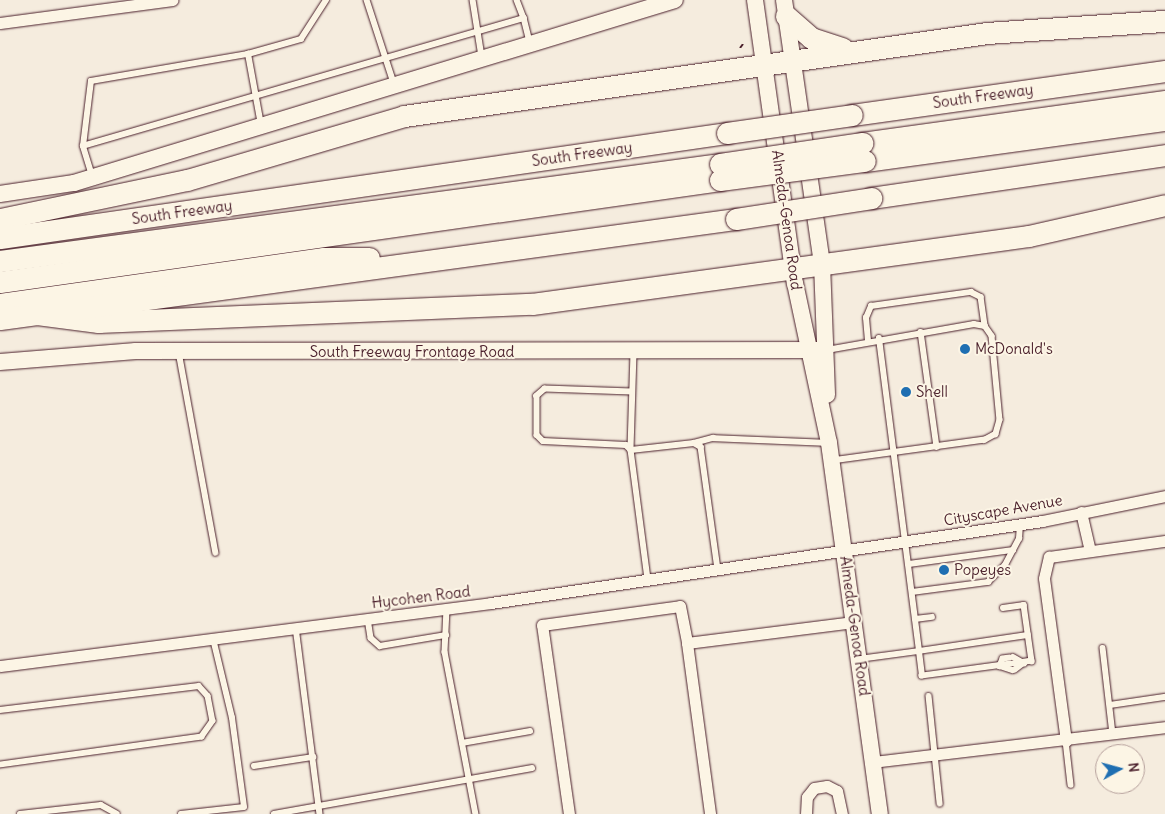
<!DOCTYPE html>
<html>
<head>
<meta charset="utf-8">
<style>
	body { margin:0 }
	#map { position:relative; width:1165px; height:814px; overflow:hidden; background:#f5ecde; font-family:Delius,sans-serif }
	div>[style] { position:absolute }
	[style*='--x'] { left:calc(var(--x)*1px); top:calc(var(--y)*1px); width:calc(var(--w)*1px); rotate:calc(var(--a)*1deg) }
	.path>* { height:2px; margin-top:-1px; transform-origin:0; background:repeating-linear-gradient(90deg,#4a1f2b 0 5px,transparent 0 9px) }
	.roads { filter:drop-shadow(0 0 1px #4a1f2b) drop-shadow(0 0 1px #4a1f2b) }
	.service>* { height:5.5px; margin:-2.75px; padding:0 2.75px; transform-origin:2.75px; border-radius:2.75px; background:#fcf5e5 }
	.minor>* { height:11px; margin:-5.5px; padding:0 5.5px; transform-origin:5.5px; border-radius:5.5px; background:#fcf5e5 }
	.secondary>* { height:16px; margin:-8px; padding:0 8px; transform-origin:8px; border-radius:8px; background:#fcf5e5 }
	.motorway>* { height:21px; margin:-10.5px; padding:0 10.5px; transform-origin:10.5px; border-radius:10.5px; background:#fcf5e5 }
	.bridges { filter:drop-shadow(0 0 1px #4a1f2b) drop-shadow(0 0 1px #4a1f2b) }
	.motorway-bridge>* { height:21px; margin:-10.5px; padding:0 10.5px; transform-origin:10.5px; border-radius:10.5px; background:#fcf5e5 }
	.dots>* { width:14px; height:14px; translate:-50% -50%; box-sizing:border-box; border:2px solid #fcf5e5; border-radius:50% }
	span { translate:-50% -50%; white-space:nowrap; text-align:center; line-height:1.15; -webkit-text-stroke:4px #fcf5e5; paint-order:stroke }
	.street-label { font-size:15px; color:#4a1f2b }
	.poi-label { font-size:15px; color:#4a1f2b }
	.left { translate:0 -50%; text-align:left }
	.north { position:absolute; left:1095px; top:744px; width:50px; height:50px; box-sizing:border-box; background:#fcf5e5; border:1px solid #b59f9b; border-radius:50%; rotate:83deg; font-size:14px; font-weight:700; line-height:20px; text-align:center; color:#4a1f2b }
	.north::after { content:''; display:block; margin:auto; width:18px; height:22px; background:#1f6fb2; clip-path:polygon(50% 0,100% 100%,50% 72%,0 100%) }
</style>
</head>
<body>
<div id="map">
	<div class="path">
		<i style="--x:740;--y:48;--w:5;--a:-53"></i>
	</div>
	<div class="roads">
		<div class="service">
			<i style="--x:367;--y:0;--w:87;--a:72"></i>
			<i style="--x:473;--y:0;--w:58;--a:81"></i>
			<i style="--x:517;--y:0;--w:19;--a:69"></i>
			<i style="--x:261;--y:125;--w:72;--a:-100.4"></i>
			<i style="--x:248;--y:54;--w:55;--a:-15.8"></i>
			<i style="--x:301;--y:39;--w:46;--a:-57.3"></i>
			<i style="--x:83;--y:146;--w:65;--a:-83"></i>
			<i style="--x:91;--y:81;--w:159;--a:-9.8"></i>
			<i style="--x:92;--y:176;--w:31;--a:-107"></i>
			<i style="--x:83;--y:146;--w:459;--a:-16.2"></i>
			<i style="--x:524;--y:18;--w:25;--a:76"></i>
			<i style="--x:921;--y:332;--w:116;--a:82.1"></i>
			<i style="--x:868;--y:341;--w:23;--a:-95"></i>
			<i style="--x:866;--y:318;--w:13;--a:-67"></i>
			<i style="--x:871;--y:306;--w:101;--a:-8"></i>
			<i style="--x:971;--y:292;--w:11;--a:27"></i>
			<i style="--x:981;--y:297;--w:29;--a:82"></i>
			<i style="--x:827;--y:350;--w:149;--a:-10"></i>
			<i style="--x:974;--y:324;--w:11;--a:10"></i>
			<i style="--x:985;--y:326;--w:12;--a:55"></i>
			<i style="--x:992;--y:336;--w:84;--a:84.6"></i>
			<i style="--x:1000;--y:420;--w:15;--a:106"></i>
			<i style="--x:996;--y:434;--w:13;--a:151"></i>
			<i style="--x:985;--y:440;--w:154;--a:172.2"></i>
			<i style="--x:179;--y:352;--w:204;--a:79.6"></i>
			<i style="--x:634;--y:353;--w:97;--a:91.8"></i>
			<i style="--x:631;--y:450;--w:131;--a:82.5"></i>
			<i style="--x:632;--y:392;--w:87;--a:-178"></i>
			<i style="--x:545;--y:389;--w:11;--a:139"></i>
			<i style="--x:537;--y:396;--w:39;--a:90"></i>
			<i style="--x:537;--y:435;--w:8;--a:45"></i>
			<i style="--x:543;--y:441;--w:83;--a:2.8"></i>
			<i style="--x:626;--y:445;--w:7;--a:45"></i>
			<i style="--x:631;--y:450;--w:63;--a:-6.3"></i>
			<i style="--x:694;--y:443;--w:8;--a:30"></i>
			<i style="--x:701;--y:447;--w:124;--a:82.1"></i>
			<i style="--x:694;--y:443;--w:20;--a:-15"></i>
			<i style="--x:713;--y:438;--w:114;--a:2.5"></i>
			<i style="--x:909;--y:564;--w:105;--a:-7.7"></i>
			<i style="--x:912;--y:592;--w:77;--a:-7.5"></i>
			<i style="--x:988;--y:582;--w:24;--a:-45"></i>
			<i style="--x:1005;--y:565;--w:30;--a:-62"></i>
			<i style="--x:1019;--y:539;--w:15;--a:-86"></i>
			<i style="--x:1003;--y:608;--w:21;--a:-8"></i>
			<i style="--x:1024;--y:605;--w:57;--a:81.9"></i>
			<i style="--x:1032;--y:661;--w:18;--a:171"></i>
			<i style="--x:447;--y:609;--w:43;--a:92.7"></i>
			<i style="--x:445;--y:652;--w:165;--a:79.2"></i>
			<i style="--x:368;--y:619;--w:19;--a:81"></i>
			<i style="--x:371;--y:638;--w:12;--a:42"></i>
			<i style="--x:380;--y:646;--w:67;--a:-9.5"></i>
			<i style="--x:915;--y:619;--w:17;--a:-7"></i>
			<i style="--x:296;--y:627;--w:189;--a:82.7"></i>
			<i style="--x:1103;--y:648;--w:87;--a:83.4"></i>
			<i style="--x:1013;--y:657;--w:13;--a:29"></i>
			<i style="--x:1024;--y:663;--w:11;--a:142"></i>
			<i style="--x:1010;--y:658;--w:7;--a:172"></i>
			<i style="--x:1003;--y:659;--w:8;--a:113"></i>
			<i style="--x:1000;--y:666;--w:13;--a:18"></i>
			<i style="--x:859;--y:659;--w:61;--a:-7.6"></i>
			<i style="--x:919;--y:651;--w:315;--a:-97.3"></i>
			<i style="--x:1011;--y:664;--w:90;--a:172.3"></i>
			<i style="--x:922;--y:676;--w:25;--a:-97"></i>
			<i style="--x:919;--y:651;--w:110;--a:-8.4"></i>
			<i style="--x:929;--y:696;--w:108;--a:84.1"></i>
			<i style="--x:1110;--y:705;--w:56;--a:-8.3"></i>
			<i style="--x:0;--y:710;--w:200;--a:-6.9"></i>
			<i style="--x:199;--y:686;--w:13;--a:48"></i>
			<i style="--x:208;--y:696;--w:25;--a:79"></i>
			<i style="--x:213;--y:721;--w:19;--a:125"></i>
			<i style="--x:202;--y:737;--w:204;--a:172.1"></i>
			<i style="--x:1066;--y:741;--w:44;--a:83.5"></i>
			<i style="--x:462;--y:743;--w:69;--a:-10"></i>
			<i style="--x:254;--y:766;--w:60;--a:-8.7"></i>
			<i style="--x:20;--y:814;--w:81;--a:-6.3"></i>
			<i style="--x:101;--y:805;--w:18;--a:29"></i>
			<i style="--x:181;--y:814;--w:63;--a:-6.3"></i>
			<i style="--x:244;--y:807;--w:90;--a:-97.7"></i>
			<i style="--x:232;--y:718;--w:81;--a:-103.5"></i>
			<i style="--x:274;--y:814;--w:262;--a:-10.1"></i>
		</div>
		<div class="minor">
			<i style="--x:0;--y:23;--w:174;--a:-7.6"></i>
			<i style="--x:1081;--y:512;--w:40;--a:77"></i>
			<i style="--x:687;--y:643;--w:173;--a:82.3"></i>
			<i style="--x:0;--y:666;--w:495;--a:-7.3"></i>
			<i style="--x:491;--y:603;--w:557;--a:-8.46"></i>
			<i style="--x:1042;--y:521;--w:126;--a:-11.5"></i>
			<i style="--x:1066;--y:741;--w:164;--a:-97.7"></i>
			<i style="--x:1044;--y:578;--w:22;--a:-77"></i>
			<i style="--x:1049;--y:557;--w:117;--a:-7.9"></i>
			<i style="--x:873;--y:762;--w:294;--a:-6.8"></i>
			<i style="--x:569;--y:814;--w:191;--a:-98.1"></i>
			<i style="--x:542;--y:625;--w:139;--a:-7.8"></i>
			<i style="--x:680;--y:606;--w:38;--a:79"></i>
			<i style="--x:687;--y:643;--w:168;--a:-7.2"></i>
			<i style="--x:806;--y:814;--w:17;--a:-87"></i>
			<i style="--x:807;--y:797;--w:11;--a:-52"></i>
			<i style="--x:814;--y:788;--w:13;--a:-9"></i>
			<i style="--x:827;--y:786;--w:11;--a:27"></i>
			<i style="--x:837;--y:791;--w:24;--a:78"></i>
		</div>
		<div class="secondary">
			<i style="--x:755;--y:0;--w:286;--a:82"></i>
			<i style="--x:795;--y:283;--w:164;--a:78"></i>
			<i style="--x:829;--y:443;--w:374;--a:82.2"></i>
			<i style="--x:784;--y:0;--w:267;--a:81.8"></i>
			<i style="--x:822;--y:264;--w:131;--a:87.8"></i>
			<i style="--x:0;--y:194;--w:75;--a:-8.5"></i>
			<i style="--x:74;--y:183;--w:628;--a:-16.94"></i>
			<i style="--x:0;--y:362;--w:136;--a:-4.6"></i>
			<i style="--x:136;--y:351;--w:689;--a:-0.08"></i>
		</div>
		<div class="motorway">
			<i style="--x:786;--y:16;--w:33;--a:41"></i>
			<i style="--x:811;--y:38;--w:33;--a:18"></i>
			<i style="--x:852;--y:115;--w:316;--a:-8"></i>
			<i style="--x:862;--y:143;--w:306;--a:-7.9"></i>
			<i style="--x:865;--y:161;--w:303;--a:-7.8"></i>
			<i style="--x:871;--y:198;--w:297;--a:-8.3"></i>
			<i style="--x:0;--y:219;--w:191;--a:-11.8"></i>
			<i style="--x:187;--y:180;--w:226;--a:-16.4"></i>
			<i style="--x:404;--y:116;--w:589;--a:-8.1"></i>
			<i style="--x:987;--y:33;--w:178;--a:-3.9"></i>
			<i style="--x:0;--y:238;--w:735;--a:-8.22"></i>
			<i style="--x:0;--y:261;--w:727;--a:-7.67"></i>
			<i style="--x:0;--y:282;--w:727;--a:-8.06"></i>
			<i style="--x:0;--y:304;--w:327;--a:-8.1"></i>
			<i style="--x:324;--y:258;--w:45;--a:0"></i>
			<i style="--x:37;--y:314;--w:62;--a:7.5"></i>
			<i style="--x:98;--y:322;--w:434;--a:-2.4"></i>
			<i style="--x:532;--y:304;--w:502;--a:-7.79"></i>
			<i style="--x:1029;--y:236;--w:139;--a:-12.8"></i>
			<i style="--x:0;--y:319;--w:743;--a:-7.74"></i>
		</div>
	</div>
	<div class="bridges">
		<div class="motorway-bridge">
			<i style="--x:727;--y:133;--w:126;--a:-8.2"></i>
			<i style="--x:720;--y:164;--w:144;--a:-8.4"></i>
			<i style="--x:720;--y:180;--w:146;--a:-7.5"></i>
			<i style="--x:736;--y:219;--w:137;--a:-8.8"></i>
		</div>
	</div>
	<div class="dots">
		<i style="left:965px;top:349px;background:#1f6fb2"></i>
		<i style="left:906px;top:392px;background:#1f6fb2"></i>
		<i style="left:944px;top:570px;background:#1f6fb2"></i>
	</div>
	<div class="street-label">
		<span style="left:983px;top:96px;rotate:-8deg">South Freeway</span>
		<span style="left:582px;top:154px;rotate:-8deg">South Freeway</span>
		<span style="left:182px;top:212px;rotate:-8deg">South Freeway</span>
		<span style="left:787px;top:220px;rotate:82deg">Almeda-Genoa Road</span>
		<span style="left:412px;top:352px">South Freeway Frontage Road</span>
		<span style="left:1003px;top:510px;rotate:-10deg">Cityscape Avenue</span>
		<span style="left:421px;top:597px;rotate:-7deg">Hycohen Road</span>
		<span style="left:855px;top:626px;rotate:82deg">Almeda-Genoa Road</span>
	</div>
	<div class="poi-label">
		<span class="left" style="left:975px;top:349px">McDonald's</span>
		<span class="left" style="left:916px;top:392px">Shell</span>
		<span class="left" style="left:954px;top:570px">Popeyes</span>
	</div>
	<div class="north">N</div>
</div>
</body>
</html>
